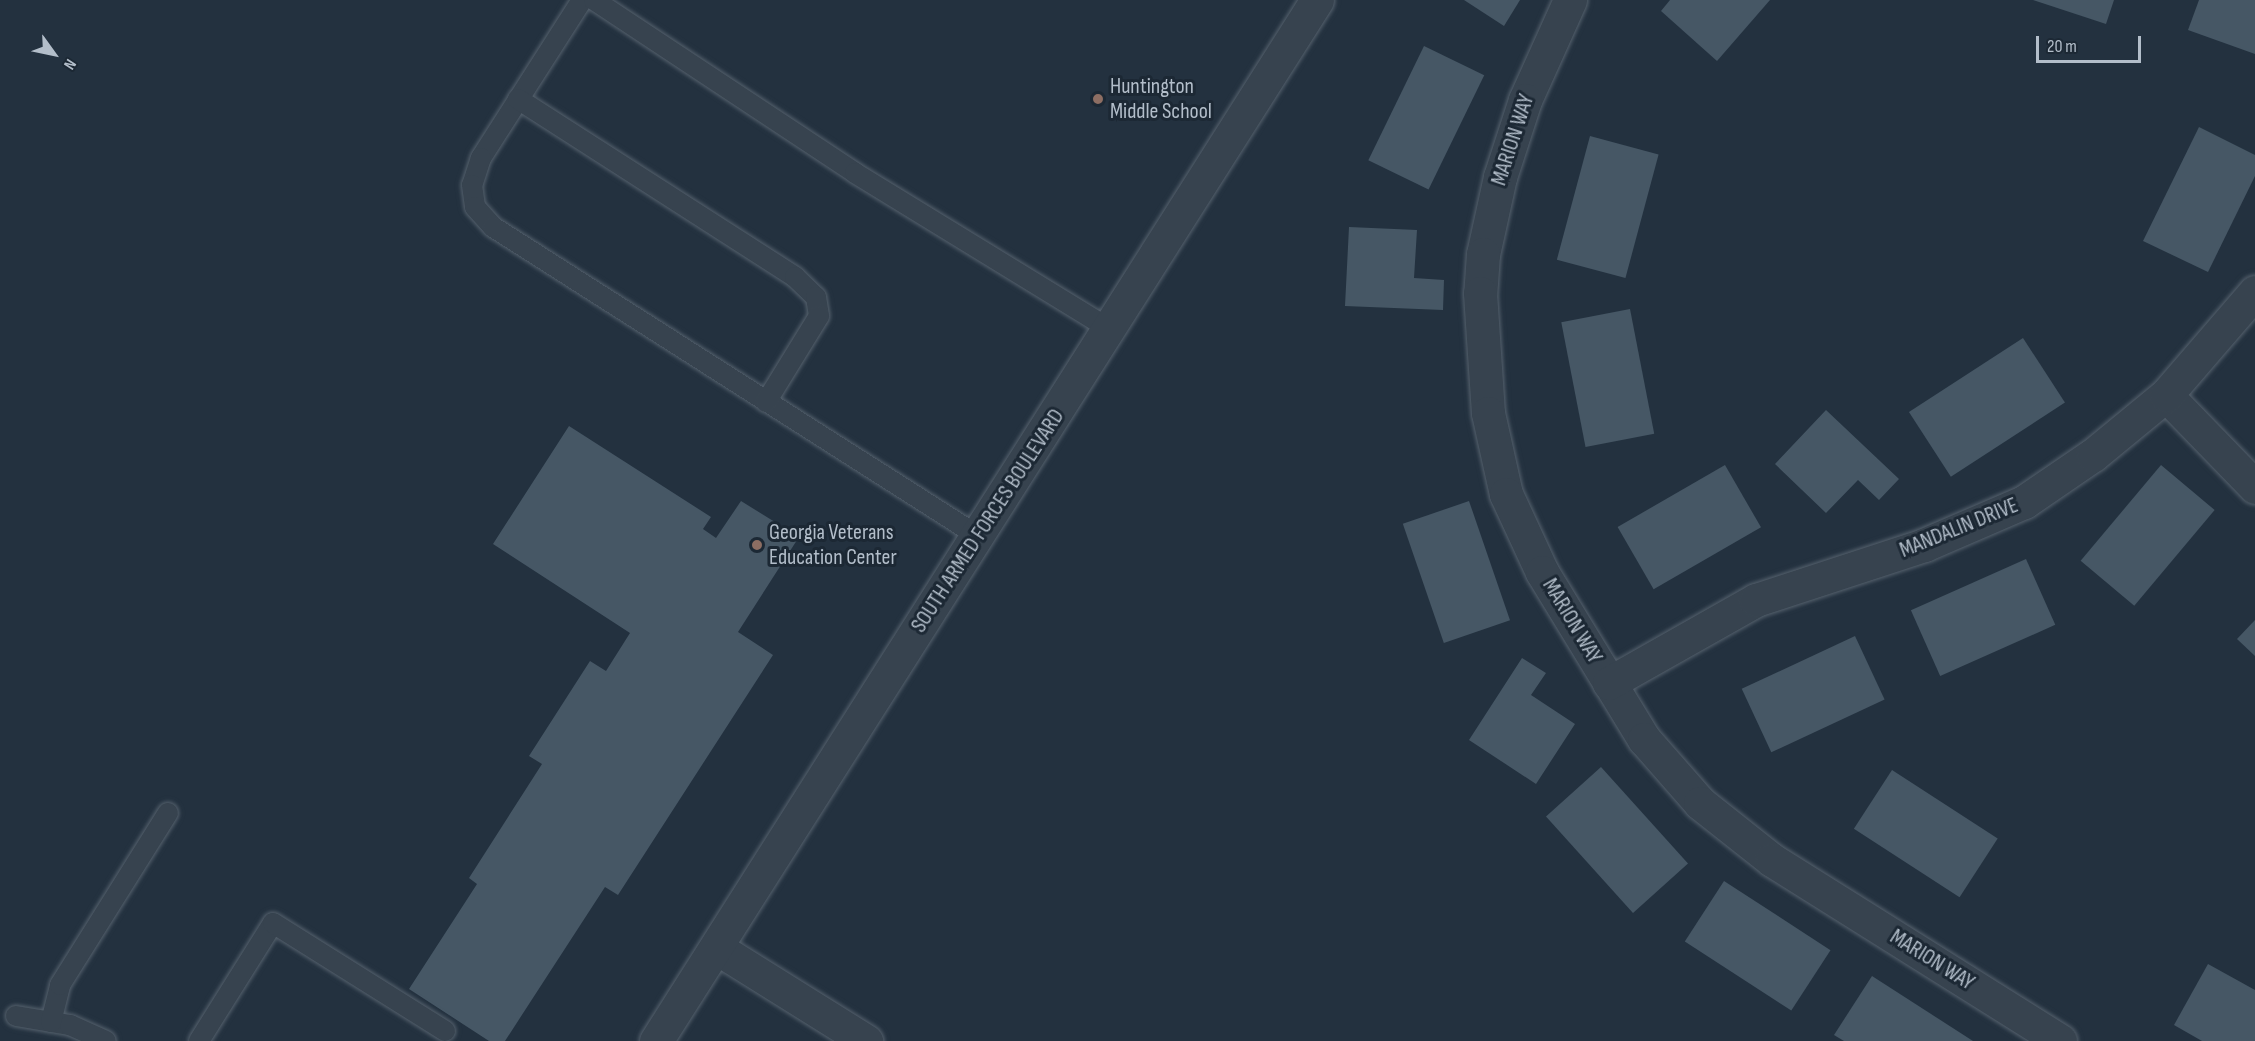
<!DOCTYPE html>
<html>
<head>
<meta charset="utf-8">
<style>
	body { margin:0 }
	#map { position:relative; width:2255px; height:1041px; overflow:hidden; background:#23313f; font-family:"Sofia Sans Condensed",sans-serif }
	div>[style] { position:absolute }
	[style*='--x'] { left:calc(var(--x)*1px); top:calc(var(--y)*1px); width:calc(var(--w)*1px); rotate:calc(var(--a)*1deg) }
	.building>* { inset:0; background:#465765; transform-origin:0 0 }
	.roads { filter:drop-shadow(0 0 2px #55616d) drop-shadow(0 0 2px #55616d) }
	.lane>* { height:20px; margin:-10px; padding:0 10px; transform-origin:10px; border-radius:10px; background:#37434f }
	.street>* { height:33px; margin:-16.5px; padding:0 16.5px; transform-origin:16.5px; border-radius:16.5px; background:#37434f }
	.dots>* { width:16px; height:16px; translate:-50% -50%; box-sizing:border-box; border:3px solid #1c2834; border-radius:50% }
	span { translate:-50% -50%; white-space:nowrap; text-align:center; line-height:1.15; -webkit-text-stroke:6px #1c2834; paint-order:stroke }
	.poi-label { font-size:22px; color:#b3beca }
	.left { translate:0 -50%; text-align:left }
	.street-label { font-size:22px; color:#b3beca }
	.north { position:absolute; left:24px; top:24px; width:60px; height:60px; -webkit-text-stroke:4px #1c2834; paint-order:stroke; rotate:123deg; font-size:16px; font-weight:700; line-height:24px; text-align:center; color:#b3beca }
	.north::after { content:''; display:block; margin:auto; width:21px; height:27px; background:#b3beca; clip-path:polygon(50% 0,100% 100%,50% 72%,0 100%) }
	.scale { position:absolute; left:2036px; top:36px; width:105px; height:27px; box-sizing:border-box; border:3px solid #b3beca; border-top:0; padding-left:8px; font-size:18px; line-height:21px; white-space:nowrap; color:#b3beca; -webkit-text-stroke:4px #1c2834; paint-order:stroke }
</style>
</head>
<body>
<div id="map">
	<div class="building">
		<i style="clip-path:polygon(1464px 0,1520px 0,1504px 26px)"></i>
		<i style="clip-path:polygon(1670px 0,1770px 0,1717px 61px,1661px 11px)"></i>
		<i style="clip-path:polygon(2033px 0,2114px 0,2106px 24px)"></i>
		<i style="clip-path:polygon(2199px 0,2255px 0,2255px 54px,2188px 30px)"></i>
		<i style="left:1424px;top:46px;width:67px;height:127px;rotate:26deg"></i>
		<i style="clip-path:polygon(2199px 127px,2255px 155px,2255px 176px,2208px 272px,2143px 241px)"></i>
		<i style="left:1590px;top:136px;width:71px;height:128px;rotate:15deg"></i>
		<i style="clip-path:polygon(1349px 227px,1417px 230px,1414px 278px,1444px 280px,1443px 310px,1345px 306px)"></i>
		<i style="left:1630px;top:309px;width:127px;height:70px;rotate:79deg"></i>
		<i style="left:2023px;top:338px;width:77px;height:136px;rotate:57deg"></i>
		<i style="clip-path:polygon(1826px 410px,1899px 479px,1879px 500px,1858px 480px,1826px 513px,1775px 464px)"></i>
		<i style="clip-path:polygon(569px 426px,711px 517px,703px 529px,716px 538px,741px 501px,799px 537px,738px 632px,773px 655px,618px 895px,605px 887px,505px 1041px,489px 1041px,409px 989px,477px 884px,469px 878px,542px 764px,529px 756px,590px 661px,606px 671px,630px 633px,493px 544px)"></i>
		<i style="left:1725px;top:465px;width:72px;height:124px;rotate:60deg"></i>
		<i style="left:2161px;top:465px;width:70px;height:125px;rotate:40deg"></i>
		<i style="left:1469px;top:501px;width:126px;height:70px;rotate:71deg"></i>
		<i style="left:2026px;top:559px;width:72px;height:126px;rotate:66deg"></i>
		<i style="clip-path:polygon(2255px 620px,2255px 656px,2237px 639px)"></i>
		<i style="left:1855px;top:636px;width:70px;height:125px;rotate:65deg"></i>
		<i style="clip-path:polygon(1522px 658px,1546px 673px,1531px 695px,1575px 724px,1536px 784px,1469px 740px)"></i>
		<i style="left:1601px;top:767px;width:130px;height:74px;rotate:48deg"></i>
		<i style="left:1892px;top:770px;width:126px;height:70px;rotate:33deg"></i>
		<i style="left:1724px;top:881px;width:127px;height:72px;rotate:33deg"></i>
		<i style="clip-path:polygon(2208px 964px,2255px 990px,2255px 1041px,2202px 1041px,2174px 1025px)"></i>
		<i style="clip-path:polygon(1872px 976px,1973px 1041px,1844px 1041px,1834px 1035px)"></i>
	</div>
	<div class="roads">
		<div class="lane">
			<i style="--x:582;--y:0;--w:188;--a:122.6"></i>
			<i style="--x:481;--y:158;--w:28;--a:108"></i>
			<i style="--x:472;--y:185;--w:22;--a:82"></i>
			<i style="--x:475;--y:207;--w:27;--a:48"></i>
			<i style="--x:493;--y:227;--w:575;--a:32.5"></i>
			<i style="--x:594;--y:0;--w:313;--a:33.5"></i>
			<i style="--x:855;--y:173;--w:299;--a:31.5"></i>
			<i style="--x:518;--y:99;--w:329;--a:32.7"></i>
			<i style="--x:795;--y:277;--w:29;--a:44"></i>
			<i style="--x:816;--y:297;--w:19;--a:81"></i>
			<i style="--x:819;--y:316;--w:101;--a:121.6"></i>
			<i style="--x:16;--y:1016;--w:55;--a:9.5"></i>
			<i style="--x:70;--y:1025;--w:39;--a:24"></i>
			<i style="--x:51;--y:1022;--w:38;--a:-76"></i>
			<i style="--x:60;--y:985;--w:203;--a:-57.9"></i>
			<i style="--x:199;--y:1041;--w:139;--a:-57.9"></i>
			<i style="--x:273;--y:923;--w:203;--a:32.1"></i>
		</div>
		<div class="street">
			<i style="--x:1570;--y:0;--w:110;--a:114.2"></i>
			<i style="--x:1525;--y:100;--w:81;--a:108"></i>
			<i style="--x:1500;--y:177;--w:79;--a:102.4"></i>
			<i style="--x:1483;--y:254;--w:39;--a:94"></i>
			<i style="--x:1480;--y:293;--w:120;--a:86.2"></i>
			<i style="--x:1488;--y:413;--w:83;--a:77.5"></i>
			<i style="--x:1506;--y:494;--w:86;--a:65.2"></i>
			<i style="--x:1542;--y:572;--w:196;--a:58.6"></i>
			<i style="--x:1644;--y:739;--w:85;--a:48.8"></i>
			<i style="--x:1700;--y:803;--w:92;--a:38.4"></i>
			<i style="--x:1772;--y:860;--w:340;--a:32.1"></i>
			<i style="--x:2166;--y:395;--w:128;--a:45.9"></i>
			<i style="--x:1609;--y:683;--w:169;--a:-29.5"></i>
			<i style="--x:1756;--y:600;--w:177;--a:-18.1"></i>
			<i style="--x:1924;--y:545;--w:109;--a:-23.3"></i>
			<i style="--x:2024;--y:502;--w:83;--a:-34.3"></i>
			<i style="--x:2093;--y:455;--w:94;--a:-39.4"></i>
			<i style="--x:2166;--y:395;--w:136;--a:-49.2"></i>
			<i style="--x:717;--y:948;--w:176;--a:32"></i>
			<i style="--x:656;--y:1041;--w:1233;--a:-57.59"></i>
		</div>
	</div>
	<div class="dots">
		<i style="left:1098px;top:99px;background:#8d6e63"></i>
		<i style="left:757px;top:545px;background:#8d6e63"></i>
	</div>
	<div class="poi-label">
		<span class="left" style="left:1110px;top:99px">Huntington<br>Middle School</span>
		<span class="left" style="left:769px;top:545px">Georgia Veterans<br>Education Center</span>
	</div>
	<div class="street-label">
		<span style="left:1513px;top:140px;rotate:-72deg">MARION WAY</span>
		<span style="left:988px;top:521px;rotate:-57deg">SOUTH ARMED FORCES BOULEVARD</span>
		<span style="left:1959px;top:528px;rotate:-22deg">MANDALIN DRIVE</span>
		<span style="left:1572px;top:621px;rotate:59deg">MARION WAY</span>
		<span style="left:1932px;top:960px;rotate:32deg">MARION WAY</span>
	</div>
	<div class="north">N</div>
	<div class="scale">20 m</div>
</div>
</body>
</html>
